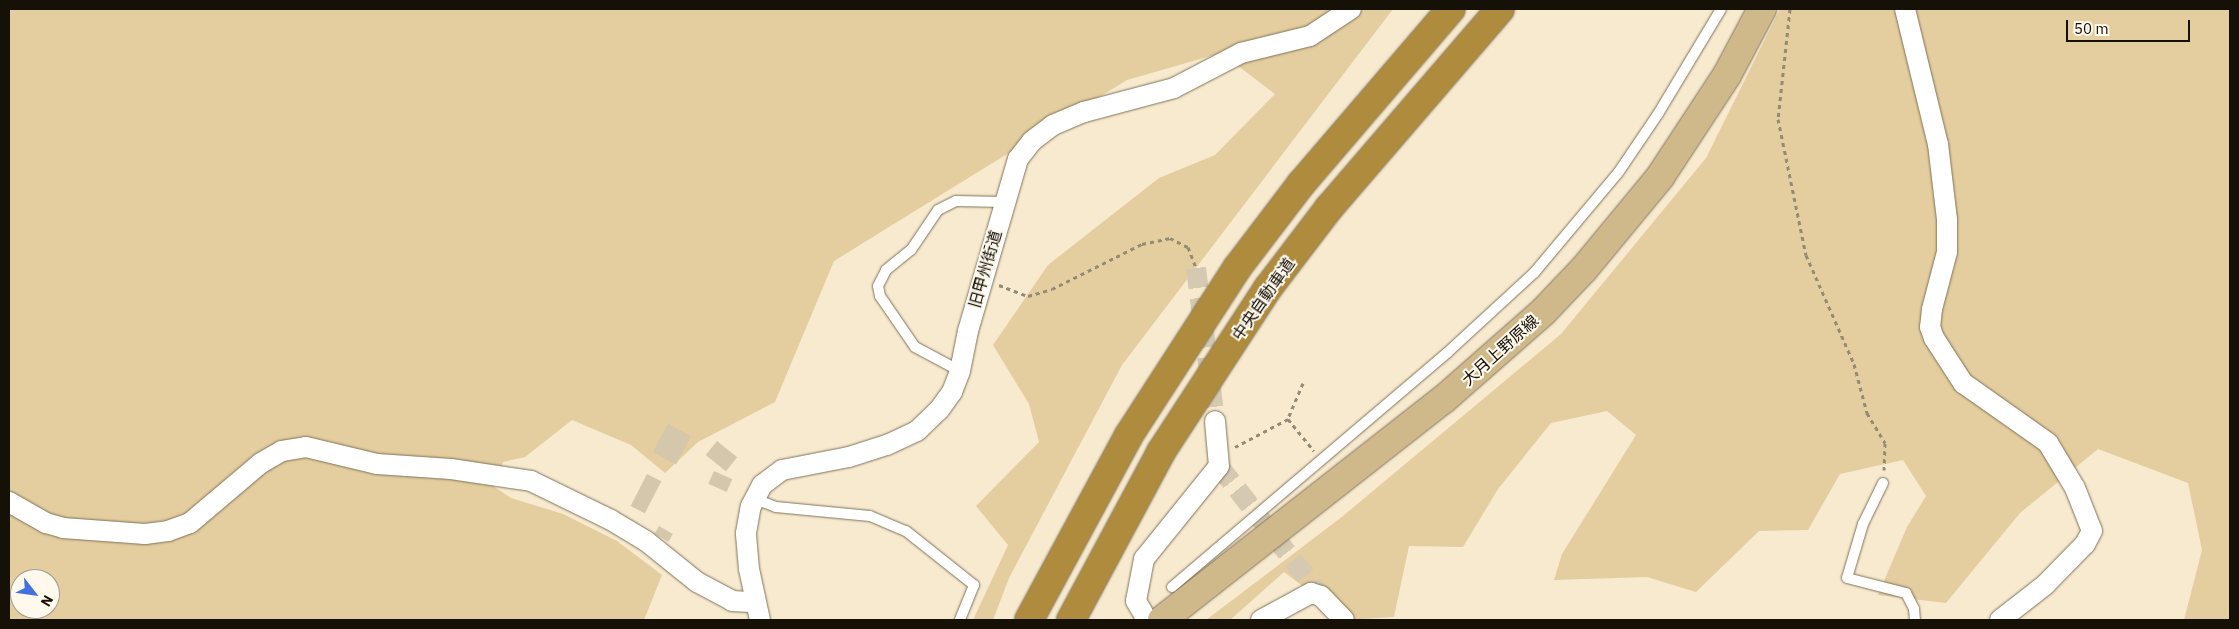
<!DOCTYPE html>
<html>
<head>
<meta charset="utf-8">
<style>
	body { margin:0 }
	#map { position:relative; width:2239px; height:629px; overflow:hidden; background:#f8eacf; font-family:"IBM Plex Sans","Noto Sans JP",sans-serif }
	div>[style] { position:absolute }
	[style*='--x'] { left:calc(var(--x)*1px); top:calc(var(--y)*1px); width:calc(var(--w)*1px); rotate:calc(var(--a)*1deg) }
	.green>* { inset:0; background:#e4cd9e }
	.building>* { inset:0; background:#d4c7ac; transform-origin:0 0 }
	.street-tunnel>* { height:20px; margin-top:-10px; transform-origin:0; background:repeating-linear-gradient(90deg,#d6c9b1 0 20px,transparent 0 30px) }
	.path>* { height:3px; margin-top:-1.5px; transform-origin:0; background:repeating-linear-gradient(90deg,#948b77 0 4px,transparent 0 8px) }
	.roads { filter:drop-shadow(0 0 1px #7f735b) drop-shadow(0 0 1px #7f735b) }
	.lane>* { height:10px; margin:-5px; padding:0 5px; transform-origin:5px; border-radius:5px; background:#fff }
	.street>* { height:20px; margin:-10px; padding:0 10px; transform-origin:10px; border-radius:10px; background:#fff }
	.primary>* { height:28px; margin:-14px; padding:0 14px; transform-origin:14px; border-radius:14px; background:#cfb98b }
	.highway>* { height:28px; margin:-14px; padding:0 14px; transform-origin:14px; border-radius:14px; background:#af8b3d }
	span { translate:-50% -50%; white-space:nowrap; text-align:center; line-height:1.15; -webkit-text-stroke:4px #fef8ed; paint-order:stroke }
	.street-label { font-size:16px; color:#151107 }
	.frame { position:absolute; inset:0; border:10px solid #151107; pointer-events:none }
	.north { position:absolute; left:10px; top:569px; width:50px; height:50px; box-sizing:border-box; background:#fef8ed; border:1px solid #a19c91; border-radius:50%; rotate:120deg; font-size:14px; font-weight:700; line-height:20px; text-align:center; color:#151107 }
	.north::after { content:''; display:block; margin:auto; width:18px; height:22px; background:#4170e1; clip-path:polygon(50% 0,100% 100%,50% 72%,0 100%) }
	.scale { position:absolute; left:2066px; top:20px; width:124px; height:22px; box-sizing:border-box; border:2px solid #151107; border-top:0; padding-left:6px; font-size:15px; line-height:18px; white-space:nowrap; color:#151107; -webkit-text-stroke:4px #fef8ed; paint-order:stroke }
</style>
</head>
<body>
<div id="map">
	<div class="green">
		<i style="clip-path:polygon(evenodd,9px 9px,1393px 9px,1122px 365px,1009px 578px,993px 620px,973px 620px,1008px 545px,976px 506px,1039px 442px,1029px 404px,993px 345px,1048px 265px,1159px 178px,1215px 155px,1275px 94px,1221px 53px,1127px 80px,834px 261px,775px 402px,698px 442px,665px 473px,631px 445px,572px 420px,525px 457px,503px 462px,493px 486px,511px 498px,563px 514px,617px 541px,662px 575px,644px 620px,9px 620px,9px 9px,20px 579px,50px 579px,50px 609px,20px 609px,20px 579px)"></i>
		<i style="clip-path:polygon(1780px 9px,2230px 9px,2230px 620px,2184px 620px,2202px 550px,2188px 483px,2098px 449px,2020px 513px,1946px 603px,1878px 595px,1907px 527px,1926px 496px,1903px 460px,1840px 474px,1808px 530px,1759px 531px,1696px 592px,1647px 577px,1554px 580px,1562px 554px,1636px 435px,1607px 411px,1551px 423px,1498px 489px,1463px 547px,1409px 546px,1394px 617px,1348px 620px,1284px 572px,1230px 620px,1206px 620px,1343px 516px,1561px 334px,1706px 158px)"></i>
	</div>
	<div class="building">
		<i style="left:668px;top:424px;width:26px;height:32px;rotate:28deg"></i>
		<i style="left:717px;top:441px;width:26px;height:18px;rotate:39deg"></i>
		<i style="left:714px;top:471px;width:20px;height:14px;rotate:24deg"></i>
		<i style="left:647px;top:474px;width:16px;height:36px;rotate:27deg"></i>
		<i style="left:659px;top:526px;width:16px;height:9px;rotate:30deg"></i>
	</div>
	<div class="street-tunnel">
		<i style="--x:1196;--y:268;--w:154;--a:82.9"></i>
		<i style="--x:1219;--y:466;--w:165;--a:51.9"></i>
	</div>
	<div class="path">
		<i style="--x:1790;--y:9;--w:111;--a:96.2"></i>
		<i style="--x:1778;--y:119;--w:139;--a:78.4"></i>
		<i style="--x:1806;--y:255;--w:119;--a:66.2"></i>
		<i style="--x:1854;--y:364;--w:51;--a:75.1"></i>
		<i style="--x:1867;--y:413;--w:35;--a:59"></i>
		<i style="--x:1885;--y:443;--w:27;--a:92"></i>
		<i style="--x:999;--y:285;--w:31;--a:21"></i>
		<i style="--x:1028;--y:296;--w:25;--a:-16"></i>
		<i style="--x:1052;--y:289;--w:101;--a:-26.6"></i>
		<i style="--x:1142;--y:244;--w:29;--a:-12"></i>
		<i style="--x:1170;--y:238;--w:20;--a:27"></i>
		<i style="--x:1188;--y:247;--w:22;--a:69"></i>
		<i style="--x:1303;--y:383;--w:39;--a:113"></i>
		<i style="--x:1288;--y:419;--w:41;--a:50.9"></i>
		<i style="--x:1235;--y:447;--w:60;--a:-27.8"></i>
	</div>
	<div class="roads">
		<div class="lane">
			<i style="--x:960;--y:371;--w:51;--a:-151.9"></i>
			<i style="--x:915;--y:347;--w:62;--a:-124.5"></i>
			<i style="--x:880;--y:296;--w:10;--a:-101"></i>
			<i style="--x:878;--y:286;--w:18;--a:-63"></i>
			<i style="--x:886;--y:270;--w:32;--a:-39"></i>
			<i style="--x:911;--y:250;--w:48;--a:-56"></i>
			<i style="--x:938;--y:210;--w:20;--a:-27"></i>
			<i style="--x:956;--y:201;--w:48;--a:1.2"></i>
			<i style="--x:1883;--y:483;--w:46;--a:116"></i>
			<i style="--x:1863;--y:524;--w:56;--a:106.5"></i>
			<i style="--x:1847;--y:578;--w:61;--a:14.3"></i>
			<i style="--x:1906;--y:593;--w:18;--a:63"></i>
			<i style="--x:1914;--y:609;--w:11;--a:85"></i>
			<i style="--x:755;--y:499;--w:22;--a:21"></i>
			<i style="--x:776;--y:507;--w:94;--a:5.5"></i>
			<i style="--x:870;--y:516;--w:39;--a:23"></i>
			<i style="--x:906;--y:531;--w:87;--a:38.5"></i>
			<i style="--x:974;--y:585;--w:38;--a:112"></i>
			<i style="--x:1172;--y:587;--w:362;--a:-40.4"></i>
			<i style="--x:1448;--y:352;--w:117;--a:-42.6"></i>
			<i style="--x:1534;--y:273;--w:131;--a:-50"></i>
			<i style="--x:1618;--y:173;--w:71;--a:-55.9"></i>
			<i style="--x:1658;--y:114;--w:122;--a:-59"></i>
		</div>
		<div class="street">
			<i style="--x:1905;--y:9;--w:139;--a:76.3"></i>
			<i style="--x:1938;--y:144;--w:76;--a:83.2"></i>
			<i style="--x:1947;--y:219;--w:33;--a:90"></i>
			<i style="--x:1947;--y:252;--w:59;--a:104.7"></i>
			<i style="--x:1932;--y:309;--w:18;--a:96"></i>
			<i style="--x:1930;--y:327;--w:12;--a:70"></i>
			<i style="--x:1934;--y:338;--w:54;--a:57.2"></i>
			<i style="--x:1963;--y:383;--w:104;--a:35.2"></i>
			<i style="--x:2048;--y:443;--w:52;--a:59"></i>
			<i style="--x:2075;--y:488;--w:46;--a:68.4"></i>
			<i style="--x:2092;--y:531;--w:15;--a:118"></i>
			<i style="--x:2085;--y:544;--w:57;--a:134.3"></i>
			<i style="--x:2045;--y:585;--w:57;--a:142.1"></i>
			<i style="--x:9;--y:502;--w:43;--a:29.6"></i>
			<i style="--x:46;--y:523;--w:18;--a:16"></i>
			<i style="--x:63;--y:528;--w:82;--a:4.2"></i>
			<i style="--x:145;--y:534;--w:23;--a:-7"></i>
			<i style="--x:168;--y:531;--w:23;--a:-20"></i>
			<i style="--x:190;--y:523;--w:93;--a:-40.2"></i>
			<i style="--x:261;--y:463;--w:24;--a:-30"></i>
			<i style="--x:282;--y:451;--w:24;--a:-9"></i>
			<i style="--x:306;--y:447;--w:73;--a:13.5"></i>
			<i style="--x:377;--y:464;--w:74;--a:3.9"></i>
			<i style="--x:451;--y:469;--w:81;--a:8.5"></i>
			<i style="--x:531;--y:481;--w:89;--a:26"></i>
			<i style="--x:611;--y:520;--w:41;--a:31"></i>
			<i style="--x:646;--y:541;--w:65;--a:38.8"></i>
			<i style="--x:697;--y:582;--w:40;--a:28"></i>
			<i style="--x:732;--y:601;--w:22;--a:3"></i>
			<i style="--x:760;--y:620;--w:52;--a:-102.2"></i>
			<i style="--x:749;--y:569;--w:36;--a:-95"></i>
			<i style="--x:746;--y:533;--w:27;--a:-80"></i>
			<i style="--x:751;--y:506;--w:24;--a:-62"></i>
			<i style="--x:762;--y:485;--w:25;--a:-37"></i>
			<i style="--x:782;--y:470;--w:68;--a:-11"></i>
			<i style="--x:849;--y:457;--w:40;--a:-18"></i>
			<i style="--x:887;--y:445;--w:33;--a:-25"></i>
			<i style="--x:917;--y:431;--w:30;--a:-44"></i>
			<i style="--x:939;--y:410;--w:22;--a:-54"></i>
			<i style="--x:952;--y:392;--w:22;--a:-69"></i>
			<i style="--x:960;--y:371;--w:41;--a:-78.7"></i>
			<i style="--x:968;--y:331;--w:179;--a:-73.8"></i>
			<i style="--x:1018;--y:159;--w:23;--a:-52"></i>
			<i style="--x:1032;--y:141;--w:26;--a:-37"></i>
			<i style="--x:1053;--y:125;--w:34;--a:-23"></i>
			<i style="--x:1084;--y:112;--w:93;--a:-14.9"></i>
			<i style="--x:1174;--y:88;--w:76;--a:-27.6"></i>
			<i style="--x:1241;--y:53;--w:71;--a:-13.8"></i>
			<i style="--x:1310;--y:36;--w:49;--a:-33.4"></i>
			<i style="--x:1147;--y:620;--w:22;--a:-120"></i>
			<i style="--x:1136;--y:601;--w:43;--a:-79.2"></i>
			<i style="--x:1144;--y:559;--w:119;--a:-51.1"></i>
			<i style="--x:1219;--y:466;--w:45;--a:-95.1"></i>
			<i style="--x:1261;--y:620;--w:57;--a:-28.4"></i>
			<i style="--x:1311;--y:593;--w:10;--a:17"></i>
			<i style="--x:1321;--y:596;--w:33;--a:46"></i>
		</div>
		<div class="primary">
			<i style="--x:1162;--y:620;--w:358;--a:-38.1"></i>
			<i style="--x:1444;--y:399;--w:132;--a:-41.3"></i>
			<i style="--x:1543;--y:312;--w:59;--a:-46.4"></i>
			<i style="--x:1584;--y:269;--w:119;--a:-50.4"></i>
			<i style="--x:1660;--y:177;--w:122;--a:-56.7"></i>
			<i style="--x:1727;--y:75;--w:75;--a:-62.1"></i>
		</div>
		<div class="highway">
			<i style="--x:1029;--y:620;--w:210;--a:-61.6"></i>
			<i style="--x:1129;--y:435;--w:199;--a:-57.1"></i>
			<i style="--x:1237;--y:268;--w:106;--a:-52.7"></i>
			<i style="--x:1301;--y:184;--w:230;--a:-49.4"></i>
			<i style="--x:1071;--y:620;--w:191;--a:-61.8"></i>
			<i style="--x:1161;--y:452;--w:196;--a:-56.9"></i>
			<i style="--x:1268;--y:288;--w:101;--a:-52.7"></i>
			<i style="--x:1329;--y:208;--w:262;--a:-49.3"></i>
		</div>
	</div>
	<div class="street-label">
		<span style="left:985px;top:269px;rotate:-74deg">旧甲州街道</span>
		<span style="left:1263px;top:299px;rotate:-55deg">中央自動車道</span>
		<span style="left:1500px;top:350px;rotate:-42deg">大月上野原線</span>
	</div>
	<div class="frame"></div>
	<div class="north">N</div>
	<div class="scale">50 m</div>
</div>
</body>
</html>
